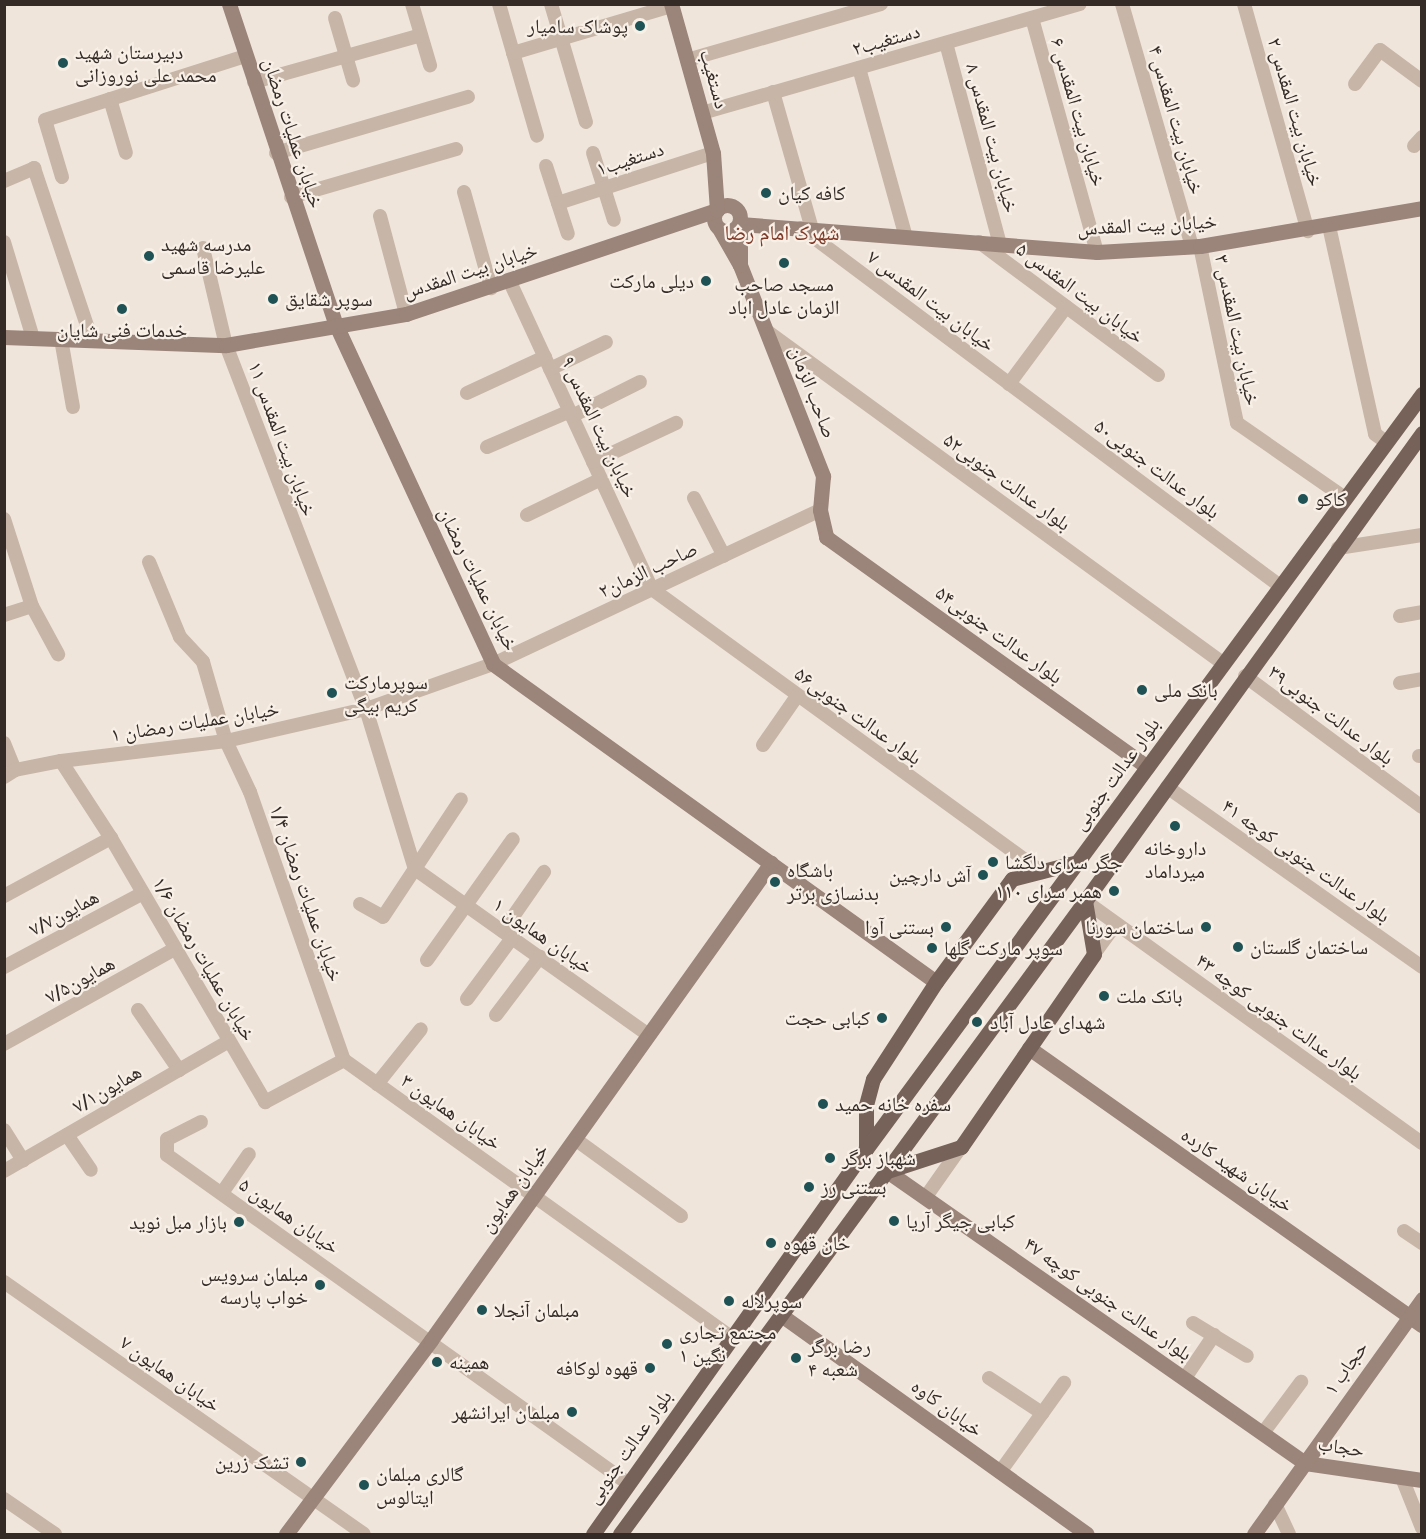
<!DOCTYPE html>
<html>
<head>
<meta charset="utf-8">
<style>
	body { margin:0 }
	#map { position:relative; width:1426px; height:1539px; overflow:hidden; background:#f0e5db; font-family:Cabin,"Noto Naskh Arabic",sans-serif }
	div>[style] { position:absolute }
	[style*='--x'] { left:calc(var(--x)*1px); top:calc(var(--y)*1px); width:calc(var(--w)*1px); rotate:calc(var(--a)*1deg) }
	.street>* { height:14px; margin:-7px; padding:0 7px; transform-origin:7px; border-radius:7px; background:#c7b5a7 }
	.secondary>* { height:15px; margin:-7.5px; padding:0 7.5px; transform-origin:7.5px; border-radius:7.5px; background:#9b8479 }
	.secondary>.ring { margin:-7.5px; padding:0; box-sizing:content-box; background:none; border:15px solid #9b8479; border-radius:50% }
	.primary>* { height:15px; margin:-7.5px; padding:0 7.5px; transform-origin:7.5px; border-radius:7.5px; background:#766259 }
	.dots>* { width:16px; height:16px; translate:-50% -50%; box-sizing:border-box; border:3px solid #f8f0e7; border-radius:50% }
	span { translate:-50% -50%; white-space:nowrap; text-align:center; line-height:1.15; -webkit-text-stroke:4.5px #f8f0e7; paint-order:stroke }
	.poi-label { font-size:20px; color:#342b27 }
	.right { translate:-100% -50%; text-align:right }
	.left { translate:0 -50%; text-align:left }
	.street-label { font-size:20px; color:#342b27 }
	.neighbourhood-label { font-size:21px; color:#7f3725 }
	.frame { position:absolute; inset:0; border:6px solid #342b27; pointer-events:none }
</style>
</head>
<body>
<div id="map">
	<div class="street">
		<i style="--x:412;--y:4;--w:64;--a:73.6"></i>
		<i style="--x:499;--y:4;--w:137;--a:73.9"></i>
		<i style="--x:551;--y:4;--w:123;--a:73.5"></i>
		<i style="--x:1122;--y:4;--w:253;--a:73.9"></i>
		<i style="--x:1244;--y:4;--w:236;--a:74.3"></i>
		<i style="--x:335;--y:18;--w:65;--a:73.8"></i>
		<i style="--x:1032;--y:18;--w:243;--a:74.5"></i>
		<i style="--x:946;--y:43;--w:208;--a:75"></i>
		<i style="--x:513;--y:53;--w:166;--a:-16.5"></i>
		<i style="--x:687;--y:60;--w:202;--a:-16.1"></i>
		<i style="--x:859;--y:68;--w:175;--a:74.5"></i>
		<i style="--x:254;--y:82;--w:173;--a:-15.7"></i>
		<i style="--x:1355;--y:84;--w:42;--a:-53.7"></i>
		<i style="--x:1380;--y:50;--w:52;--a:36.4"></i>
		<i style="--x:773;--y:92;--w:142;--a:74.1"></i>
		<i style="--x:110;--y:99;--w:56;--a:73.5"></i>
		<i style="--x:702;--y:113;--w:393;--a:-16.1"></i>
		<i style="--x:1414;--y:146;--w:12;--a:-48"></i>
		<i style="--x:276;--y:153;--w:200;--a:-16.3"></i>
		<i style="--x:593;--y:153;--w:70;--a:72.6"></i>
		<i style="--x:546;--y:166;--w:71;--a:72.1"></i>
		<i style="--x:62;--y:177;--w:59;--a:-106.6"></i>
		<i style="--x:45;--y:120;--w:210;--a:-17.7"></i>
		<i style="--x:4;--y:181;--w:33;--a:-23"></i>
		<i style="--x:34;--y:168;--w:182;--a:71.4"></i>
		<i style="--x:464;--y:192;--w:100;--a:74.3"></i>
		<i style="--x:291;--y:197;--w:172;--a:-16.2"></i>
		<i style="--x:558;--y:203;--w:163;--a:-17.9"></i>
		<i style="--x:380;--y:216;--w:101;--a:75.1"></i>
		<i style="--x:1329;--y:226;--w:213;--a:77.5"></i>
		<i style="--x:1375;--y:434;--w:14;--a:36"></i>
		<i style="--x:801;--y:228;--w:598;--a:36.77"></i>
		<i style="--x:4;--y:242;--w:100;--a:73.2"></i>
		<i style="--x:979;--y:242;--w:223;--a:36.6"></i>
		<i style="--x:1200;--y:246;--w:181;--a:78.2"></i>
		<i style="--x:1237;--y:423;--w:131;--a:34.8"></i>
		<i style="--x:203;--y:248;--w:100;--a:76.7"></i>
		<i style="--x:226;--y:345;--w:390;--a:69"></i>
		<i style="--x:366;--y:709;--w:167;--a:73"></i>
		<i style="--x:510;--y:282;--w:338;--a:65.2"></i>
		<i style="--x:652;--y:589;--w:482;--a:36"></i>
		<i style="--x:768;--y:332;--w:564;--a:36.06"></i>
		<i style="--x:61;--y:339;--w:69;--a:80"></i>
		<i style="--x:550;--y:369;--w:62;--a:-25.7"></i>
		<i style="--x:1009;--y:384;--w:96;--a:-53.5"></i>
		<i style="--x:467;--y:393;--w:86;--a:-24.8"></i>
		<i style="--x:572;--y:416;--w:76;--a:-26.6"></i>
		<i style="--x:487;--y:447;--w:90;--a:-23.4"></i>
		<i style="--x:593;--y:462;--w:92;--a:-25.2"></i>
		<i style="--x:694;--y:498;--w:65;--a:62.7"></i>
		<i style="--x:527;--y:515;--w:82;--a:-25.9"></i>
		<i style="--x:4;--y:519;--w:91;--a:72.2"></i>
		<i style="--x:32;--y:606;--w:55;--a:61.6"></i>
		<i style="--x:1338;--y:548;--w:85;--a:-8.8"></i>
		<i style="--x:149;--y:562;--w:81;--a:67.5"></i>
		<i style="--x:180;--y:637;--w:34;--a:47"></i>
		<i style="--x:203;--y:662;--w:82;--a:73.8"></i>
		<i style="--x:226;--y:741;--w:56;--a:64.8"></i>
		<i style="--x:250;--y:792;--w:284;--a:70.7"></i>
		<i style="--x:4;--y:615;--w:29;--a:-18"></i>
		<i style="--x:1400;--y:616;--w:22;--a:-10"></i>
		<i style="--x:1245;--y:676;--w:220;--a:36.5"></i>
		<i style="--x:1400;--y:683;--w:22;--a:-10"></i>
		<i style="--x:4;--y:743;--w:29;--a:68"></i>
		<i style="--x:763;--y:745;--w:60;--a:-55.2"></i>
		<i style="--x:1419;--y:756;--w:3;--a:0"></i>
		<i style="--x:61;--y:761;--w:92;--a:57"></i>
		<i style="--x:111;--y:838;--w:306;--a:59.7"></i>
		<i style="--x:265;--y:1102;--w:89;--a:-28"></i>
		<i style="--x:4;--y:777;--w:13;--a:-32"></i>
		<i style="--x:15;--y:770;--w:47;--a:-11.1"></i>
		<i style="--x:61;--y:761;--w:166;--a:-6.9"></i>
		<i style="--x:226;--y:741;--w:144;--a:-12.9"></i>
		<i style="--x:366;--y:709;--w:135;--a:-19.5"></i>
		<i style="--x:493;--y:664;--w:361;--a:-25.2"></i>
		<i style="--x:1167;--y:787;--w:312;--a:35.2"></i>
		<i style="--x:415;--y:869;--w:287;--a:35.4"></i>
		<i style="--x:4;--y:896;--w:122;--a:-28.5"></i>
		<i style="--x:1085;--y:901;--w:415;--a:35.7"></i>
		<i style="--x:360;--y:904;--w:26;--a:29"></i>
		<i style="--x:383;--y:917;--w:141;--a:-56.5"></i>
		<i style="--x:503;--y:931;--w:72;--a:-55.2"></i>
		<i style="--x:1094;--y:954;--w:37;--a:-54"></i>
		<i style="--x:427;--y:960;--w:148;--a:-54.6"></i>
		<i style="--x:4;--y:967;--w:157;--a:-28"></i>
		<i style="--x:467;--y:999;--w:76;--a:-53.6"></i>
		<i style="--x:138;--y:1010;--w:73;--a:55.7"></i>
		<i style="--x:496;--y:1015;--w:73;--a:-52.8"></i>
		<i style="--x:4;--y:1044;--w:196;--a:-29.1"></i>
		<i style="--x:344;--y:1060;--w:477;--a:35.6"></i>
		<i style="--x:377;--y:1084;--w:70;--a:-51.3"></i>
		<i style="--x:201;--y:1122;--w:38;--a:153"></i>
		<i style="--x:167;--y:1139;--w:16;--a:90"></i>
		<i style="--x:167;--y:1155;--w:567;--a:35.46"></i>
		<i style="--x:4;--y:1130;--w:36;--a:58"></i>
		<i style="--x:67;--y:1135;--w:42;--a:55.6"></i>
		<i style="--x:575;--y:1139;--w:131;--a:36"></i>
		<i style="--x:4;--y:1171;--w:260;--a:-30"></i>
		<i style="--x:222;--y:1193;--w:47;--a:-55.3"></i>
		<i style="--x:925;--y:1198;--w:62;--a:-54.8"></i>
		<i style="--x:1404;--y:1231;--w:22;--a:34"></i>
		<i style="--x:4;--y:1282;--w:439;--a:35"></i>
		<i style="--x:1193;--y:1323;--w:63;--a:31.4"></i>
		<i style="--x:989;--y:1378;--w:64;--a:33.4"></i>
		<i style="--x:1185;--y:1378;--w:52;--a:-56"></i>
		<i style="--x:1263;--y:1433;--w:64;--a:-53.3"></i>
		<i style="--x:1000;--y:1472;--w:110;--a:-54.3"></i>
		<i style="--x:1402;--y:1478;--w:54;--a:68.2"></i>
		<i style="--x:4;--y:1499;--w:62;--a:34.5"></i>
		<i style="--x:1275;--y:1504;--w:33;--a:65"></i>
	</div>
	<div class="secondary">
		<i style="--x:229;--y:4;--w:338;--a:71.6"></i>
		<i style="--x:336;--y:325;--w:374;--a:65.1"></i>
		<i style="--x:493;--y:664;--w:545;--a:35.67"></i>
		<i class="ring" style="left:714px;top:205px;width:11px;height:11px"></i>
		<i style="--x:720;--y:230;--w:40;--a:60.3"></i>
		<i style="--x:740;--y:265;--w:227;--a:68.5"></i>
		<i style="--x:823;--y:476;--w:34;--a:95"></i>
		<i style="--x:820;--y:510;--w:28;--a:77"></i>
		<i style="--x:826;--y:537;--w:395;--a:35.6"></i>
		<i style="--x:740;--y:265;--w:41;--a:-90"></i>
		<i style="--x:740;--y:224;--w:358;--a:4.5"></i>
		<i style="--x:1097;--y:252;--w:103;--a:-3.3"></i>
		<i style="--x:1200;--y:246;--w:225;--a:-9.7"></i>
		<i style="--x:4;--y:337;--w:222;--a:2.1"></i>
		<i style="--x:226;--y:345;--w:183;--a:-9.8"></i>
		<i style="--x:406;--y:314;--w:328;--a:-18.5"></i>
		<i style="--x:717;--y:210;--w:57;--a:-94"></i>
		<i style="--x:713;--y:153;--w:155;--a:-105.7"></i>
		<i style="--x:1029;--y:1048;--w:481;--a:35.2"></i>
		<i style="--x:887;--y:1171;--w:510;--a:34.94"></i>
		<i style="--x:1305;--y:1463;--w:118;--a:8.3"></i>
		<i style="--x:781;--y:1315;--w:376;--a:35.6"></i>
		<i style="--x:286;--y:1534;--w:242;--a:-53.2"></i>
		<i style="--x:431;--y:1340;--w:586;--a:-54.52"></i>
		<i style="--x:1254;--y:1534;--w:289;--a:-54.4"></i>
	</div>
	<div class="primary">
		<i style="--x:866;--y:1149;--w:44;--a:-90"></i>
		<i style="--x:866;--y:1105;--w:27;--a:-75"></i>
		<i style="--x:873;--y:1079;--w:116;--a:-57"></i>
		<i style="--x:936;--y:982;--w:128;--a:-53.6"></i>
		<i style="--x:1012;--y:879;--w:68;--a:-14.4"></i>
		<i style="--x:887;--y:1171;--w:78;--a:-18"></i>
		<i style="--x:961;--y:1147;--w:234;--a:-55.4"></i>
		<i style="--x:1094;--y:954;--w:54;--a:-99.6"></i>
		<i style="--x:593;--y:1534;--w:472;--a:-54.7"></i>
		<i style="--x:866;--y:1149;--w:938;--a:-53.63"></i>
		<i style="--x:620;--y:1534;--w:785;--a:-53.7"></i>
		<i style="--x:1085;--y:901;--w:577;--a:-54.24"></i>
	</div>
	<div class="dots">
		<i style="left:640px;top:26px;background:#1f5254"></i>
		<i style="left:63px;top:63px;background:#1f5254"></i>
		<i style="left:766px;top:193px;background:#1f5254"></i>
		<i style="left:149px;top:256px;background:#1f5254"></i>
		<i style="left:784px;top:263px;background:#1f5254"></i>
		<i style="left:706px;top:281px;background:#1f5254"></i>
		<i style="left:273px;top:299px;background:#1f5254"></i>
		<i style="left:122px;top:309px;background:#1f5254"></i>
		<i style="left:1303px;top:499px;background:#1f5254"></i>
		<i style="left:1142px;top:690px;background:#1f5254"></i>
		<i style="left:332px;top:693px;background:#1f5254"></i>
		<i style="left:1175px;top:826px;background:#1f5254"></i>
		<i style="left:993px;top:862px;background:#1f5254"></i>
		<i style="left:983px;top:875px;background:#1f5254"></i>
		<i style="left:775px;top:882px;background:#1f5254"></i>
		<i style="left:1114px;top:891px;background:#1f5254"></i>
		<i style="left:946px;top:927px;background:#1f5254"></i>
		<i style="left:1206px;top:927px;background:#1f5254"></i>
		<i style="left:1238px;top:947px;background:#1f5254"></i>
		<i style="left:932px;top:948px;background:#1f5254"></i>
		<i style="left:1104px;top:996px;background:#1f5254"></i>
		<i style="left:882px;top:1018px;background:#1f5254"></i>
		<i style="left:977px;top:1022px;background:#1f5254"></i>
		<i style="left:823px;top:1104px;background:#1f5254"></i>
		<i style="left:830px;top:1158px;background:#1f5254"></i>
		<i style="left:809px;top:1187px;background:#1f5254"></i>
		<i style="left:894px;top:1221px;background:#1f5254"></i>
		<i style="left:239px;top:1222px;background:#1f5254"></i>
		<i style="left:771px;top:1243px;background:#1f5254"></i>
		<i style="left:320px;top:1285px;background:#1f5254"></i>
		<i style="left:729px;top:1301px;background:#1f5254"></i>
		<i style="left:482px;top:1310px;background:#1f5254"></i>
		<i style="left:667px;top:1344px;background:#1f5254"></i>
		<i style="left:796px;top:1358px;background:#1f5254"></i>
		<i style="left:437px;top:1362px;background:#1f5254"></i>
		<i style="left:650px;top:1368px;background:#1f5254"></i>
		<i style="left:572px;top:1412px;background:#1f5254"></i>
		<i style="left:301px;top:1462px;background:#1f5254"></i>
		<i style="left:364px;top:1485px;background:#1f5254"></i>
	</div>
	<div class="poi-label">
		<span class="right" style="left:628px;top:26px">پوشاک سامیار</span>
		<span class="left" style="left:75px;top:64px">دبیرستان شهید<br>محمد علی نوروزانی</span>
		<span class="left" style="left:778px;top:193px">کافه کیان</span>
		<span class="left" style="left:161px;top:256px">مدرسه شهید<br>علیرضا قاسمی</span>
		<span class="right" style="left:694px;top:281px">دیلی مارکت</span>
		<span style="left:784px;top:296px">مسجد صاحب<br>الزمان عادل اباد</span>
		<span class="left" style="left:285px;top:299px">سوپر شقایق</span>
		<span style="left:122px;top:330px">خدمات فنی شایان</span>
		<span class="left" style="left:1315px;top:499px">کاکو</span>
		<span class="left" style="left:344px;top:694px">سوپرمارکت<br>کریم بیگی</span>
		<span class="left" style="left:1154px;top:690px">بانک ملی</span>
		<span style="left:1175px;top:860px">داروخانه<br>میرداماد</span>
		<span class="left" style="left:1005px;top:862px">جگر سرای دلگشا</span>
		<span class="left" style="left:787px;top:882px">باشگاه<br>بدنسازی برتر</span>
		<span class="right" style="left:971px;top:875px">آش دارچین</span>
		<span class="right" style="left:1102px;top:891px">همبر سرای ۱۱۰</span>
		<span class="right" style="left:934px;top:927px">بستنی آوا</span>
		<span class="right" style="left:1194px;top:927px">ساختمان سورنا</span>
		<span class="left" style="left:1250px;top:947px">ساختمان گلستان</span>
		<span class="left" style="left:944px;top:948px">سوپر مارکت گلها</span>
		<span class="left" style="left:1116px;top:996px">بانک ملت</span>
		<span class="right" style="left:870px;top:1018px">کبابی حجت</span>
		<span class="left" style="left:990px;top:1022px">شهدای عادل آباد</span>
		<span class="left" style="left:835px;top:1104px">سفره خانه حمید</span>
		<span class="left" style="left:842px;top:1158px">شهباز برگر</span>
		<span class="left" style="left:821px;top:1187px">بستنی رز</span>
		<span class="left" style="left:906px;top:1221px">کبابی جیگر آریا</span>
		<span class="right" style="left:227px;top:1222px">بازار مبل نوید</span>
		<span class="left" style="left:783px;top:1243px">خان قهوه</span>
		<span class="right" style="left:308px;top:1286px">مبلمان سرویس<br>خواب پارسه</span>
		<span class="left" style="left:741px;top:1301px">سوپرلاله</span>
		<span class="left" style="left:494px;top:1310px">مبلمان آنجلا</span>
		<span class="left" style="left:679px;top:1344px">مجتمع تجاری<br>نگین ۱</span>
		<span class="left" style="left:808px;top:1358px">رضا برگر<br>شعبه ۴</span>
		<span class="left" style="left:449px;top:1362px">همینه</span>
		<span class="right" style="left:638px;top:1368px">قهوه لوکافه</span>
		<span class="right" style="left:560px;top:1412px">مبلمان ایرانشهر</span>
		<span class="right" style="left:289px;top:1462px">تشک زرین</span>
		<span class="left" style="left:376px;top:1486px">گالری مبلمان<br>ایتالوس</span>
	</div>
	<div class="street-label">
		<span style="left:886px;top:40px;rotate:-16deg">۲دستغیب</span>
		<span style="left:714px;top:79px;rotate:74deg">دستغیب</span>
		<span style="left:1078px;top:112px;rotate:74deg">خیابان بیت المقدس ۶</span>
		<span style="left:1295px;top:112px;rotate:74deg">خیابان بیت المقدس ۲</span>
		<span style="left:1176px;top:120px;rotate:74deg">خیابان بیت المقدس ۴</span>
		<span style="left:293px;top:133px;rotate:72deg">خیابان عملیات رمضان</span>
		<span style="left:992px;top:138px;rotate:75deg">خیابان بیت المقدس ۸</span>
		<span style="left:630px;top:159px;rotate:-18deg">دستغیب۱</span>
		<span style="left:1147px;top:225px;rotate:-3deg">خیابان بیت المقدس</span>
		<span style="left:470px;top:271px;rotate:-18deg">خیابان بیت المقدس</span>
		<span style="left:1080px;top:293px;rotate:37deg">خیابان بیت المقدس ۵</span>
		<span style="left:931px;top:301px;rotate:37deg">خیابان بیت المقدس ۷</span>
		<span style="left:1237px;top:330px;rotate:78deg">خیابان بیت المقدس ۳</span>
		<span style="left:813px;top:392px;rotate:69deg">صاحب الزمان</span>
		<span style="left:599px;top:427px;rotate:65deg">خیابان بیت المقدس ۹</span>
		<span style="left:282px;top:439px;rotate:70deg">خیابان بیت المقدس ۱۱</span>
		<span style="left:1157px;top:469px;rotate:37deg">بلوار عدالت جنوبی۵۰</span>
		<span style="left:1007px;top:482px;rotate:36deg">بلوار عدالت جنوبی۵۲</span>
		<span style="left:648px;top:570px;rotate:-25deg">۲صاحب الزمان</span>
		<span style="left:478px;top:579px;rotate:64deg">خیابان عملیات رمضان</span>
		<span style="left:999px;top:635px;rotate:36deg">بلوار عدالت جنوبی۵۴</span>
		<span style="left:1331px;top:715px;rotate:37deg">۳۹بلوار عدالت جنوبی</span>
		<span style="left:858px;top:716px;rotate:36deg">بلوار عدالت جنوبی۵۶</span>
		<span style="left:195px;top:722px;rotate:-9deg">خیابان عملیات رمضان ۱</span>
		<span style="left:1116px;top:774px;rotate:-54deg">بلوار عدالت جنوبی</span>
		<span style="left:1306px;top:861px;rotate:35deg">بلوار عدالت جنوبی کوچه ۴۱</span>
		<span style="left:306px;top:893px;rotate:71deg">خیابان عملیات رمضان ۱/۴</span>
		<span style="left:64px;top:913px;rotate:-28deg">همایون۷/۷</span>
		<span style="left:543px;top:936px;rotate:35deg">خیابان همایون ۱</span>
		<span style="left:204px;top:959px;rotate:60deg">خیابان عملیات رمضان ۱/۶</span>
		<span style="left:80px;top:980px;rotate:-29deg">همایون۷/۵</span>
		<span style="left:1279px;top:1017px;rotate:36deg">بلوار عدالت جنوبی کوچه ۴۳</span>
		<span style="left:107px;top:1089px;rotate:-30deg">همایون۷/۱</span>
		<span style="left:451px;top:1112px;rotate:35deg">خیابان همایون ۳</span>
		<span style="left:1237px;top:1170px;rotate:35deg">خیابان شهید کارده</span>
		<span style="left:514px;top:1188px;rotate:-55deg">خیابان همایون</span>
		<span style="left:289px;top:1216px;rotate:35deg">خیابان همایون ۵</span>
		<span style="left:1108px;top:1299px;rotate:35deg">بلوار عدالت جنوبی کوچه ۴۷</span>
		<span style="left:1346px;top:1368px;rotate:-55deg">حجاب ۱</span>
		<span style="left:170px;top:1374px;rotate:35deg">خیابان همایون ۷</span>
		<span style="left:947px;top:1408px;rotate:36deg">خیابان کاوه</span>
		<span style="left:629px;top:1447px;rotate:-55deg">بلوار عدالت جنوبی</span>
		<span style="left:1341px;top:1447px;rotate:9deg">حجاب</span>
	</div>
	<div class="neighbourhood-label">
		<span style="left:782px;top:233px">شهرک امام رضا</span>
	</div>
	<div class="frame"></div>
</div>
</body>
</html>
